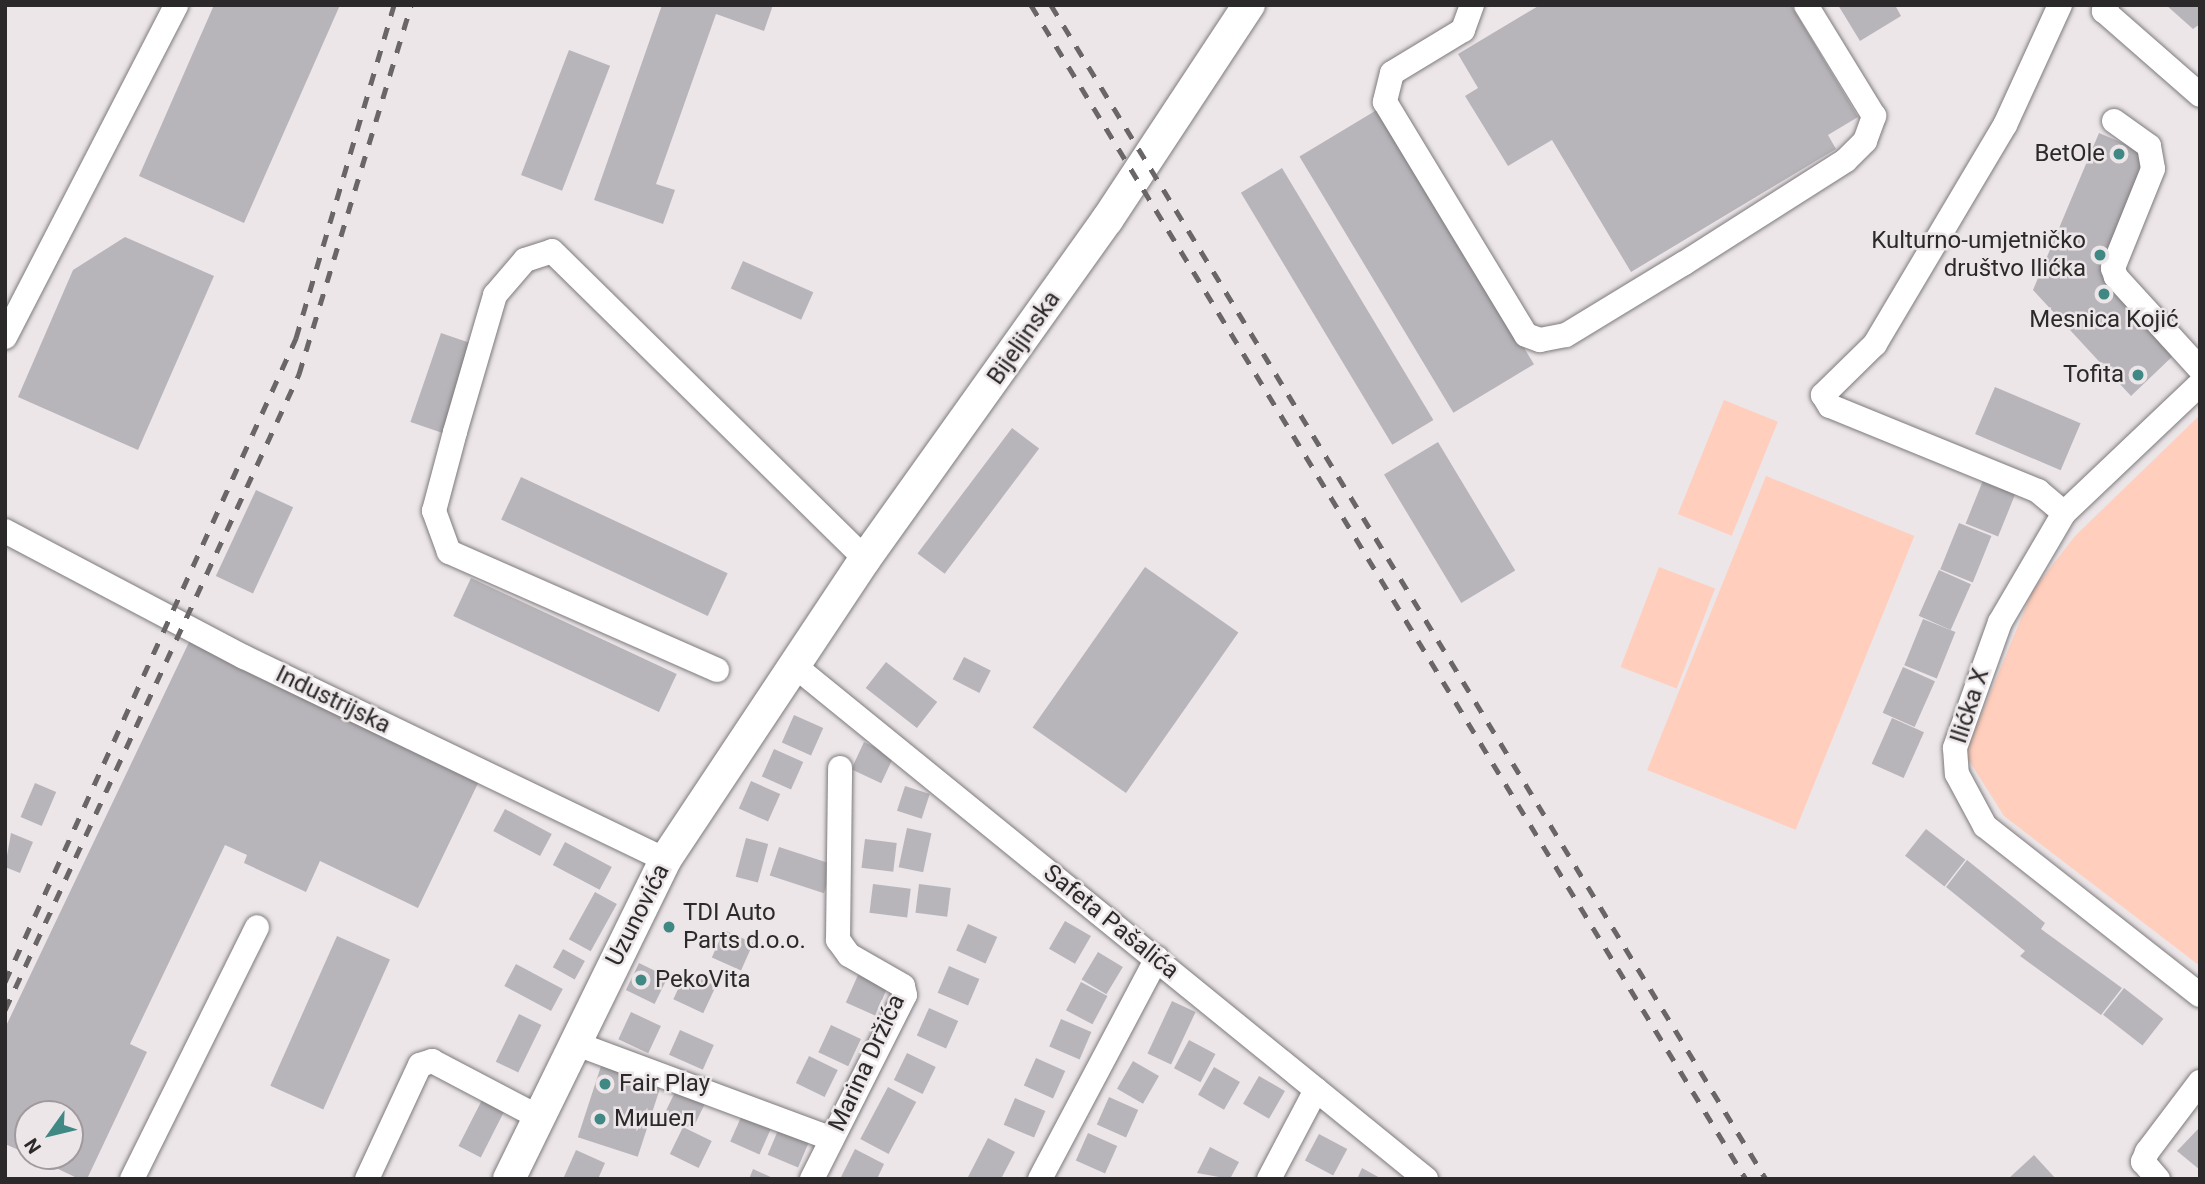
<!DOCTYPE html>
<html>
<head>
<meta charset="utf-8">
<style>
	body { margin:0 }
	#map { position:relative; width:2205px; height:1184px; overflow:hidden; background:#ece6e9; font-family:Roboto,sans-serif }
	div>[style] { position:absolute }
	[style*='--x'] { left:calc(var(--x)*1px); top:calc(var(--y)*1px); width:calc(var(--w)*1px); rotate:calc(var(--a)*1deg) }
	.green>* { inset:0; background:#ffcebc; transform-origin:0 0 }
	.building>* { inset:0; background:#b8b5ba; transform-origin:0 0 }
	.roads { filter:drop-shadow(0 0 2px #7e7a7c) drop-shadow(0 0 2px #7e7a7c) }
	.minor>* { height:24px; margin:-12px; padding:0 12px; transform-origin:12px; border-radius:12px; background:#fff }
	.major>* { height:32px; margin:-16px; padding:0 16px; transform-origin:16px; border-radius:16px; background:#fff }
	.rail>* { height:5px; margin-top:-2.5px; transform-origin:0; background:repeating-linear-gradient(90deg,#6a6668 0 12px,transparent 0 24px) }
	.dots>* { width:19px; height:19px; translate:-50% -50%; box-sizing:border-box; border:4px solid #ece6e9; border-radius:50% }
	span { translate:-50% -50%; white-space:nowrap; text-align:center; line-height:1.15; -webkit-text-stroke:5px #ece6e9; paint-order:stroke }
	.poi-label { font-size:24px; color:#2b292a }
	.right { translate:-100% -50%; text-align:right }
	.left { translate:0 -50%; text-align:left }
	.street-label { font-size:24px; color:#2b292a }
	.frame { position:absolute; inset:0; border:7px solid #2b292a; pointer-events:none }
	.north { position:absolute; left:14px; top:1100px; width:70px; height:70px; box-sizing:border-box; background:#ece6e9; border:2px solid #9f9a9d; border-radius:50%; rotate:236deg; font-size:19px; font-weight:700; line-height:28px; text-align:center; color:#2b292a }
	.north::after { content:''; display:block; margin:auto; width:24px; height:32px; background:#408884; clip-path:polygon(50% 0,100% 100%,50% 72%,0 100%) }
</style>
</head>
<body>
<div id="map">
	<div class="green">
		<i style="left:1724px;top:400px;width:58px;height:123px;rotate:22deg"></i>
		<i style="clip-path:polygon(2200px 415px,2200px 966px,2004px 816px,1965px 754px,2033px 590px,2075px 536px)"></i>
		<i style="left:1766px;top:476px;width:160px;height:317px;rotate:22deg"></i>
		<i style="left:1659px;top:567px;width:60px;height:107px;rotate:21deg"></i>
	</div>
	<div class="building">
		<i style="clip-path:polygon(214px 5px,340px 5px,244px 223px,139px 176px)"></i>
		<i style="clip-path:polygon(662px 5px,773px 5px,764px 31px,716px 14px,656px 184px,675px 190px,663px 224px,594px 200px)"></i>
		<i style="clip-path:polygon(1540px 5px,1791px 5px,1858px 117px,1828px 135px,1836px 149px,1631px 272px,1552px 140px,1508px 166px,1465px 96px,1478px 88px,1458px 54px)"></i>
		<i style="clip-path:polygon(1838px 5px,1895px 5px,1901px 16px,1860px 41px)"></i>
		<i style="clip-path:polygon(2166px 5px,2200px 5px,2200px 24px,2193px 29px)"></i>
		<i style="left:569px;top:50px;width:44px;height:134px;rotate:21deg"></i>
		<i style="left:1380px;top:108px;width:299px;height:94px;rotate:59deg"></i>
		<i style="clip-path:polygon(2099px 133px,2151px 155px,2101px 273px,2176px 353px,2131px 396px,2033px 290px)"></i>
		<i style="left:1282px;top:168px;width:294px;height:48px;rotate:59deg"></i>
		<i style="clip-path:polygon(125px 237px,214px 276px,138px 450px,18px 397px,73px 270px)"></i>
		<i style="left:743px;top:261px;width:77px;height:30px;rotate:24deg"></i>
		<i style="left:441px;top:333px;width:34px;height:94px;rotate:19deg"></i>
		<i style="left:1995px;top:387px;width:93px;height:51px;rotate:23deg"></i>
		<i style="left:1012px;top:428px;width:34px;height:157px;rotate:37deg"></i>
		<i style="left:1438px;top:442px;width:150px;height:63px;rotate:59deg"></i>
		<i style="left:521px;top:477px;width:228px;height:47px;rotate:25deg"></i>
		<i style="left:1984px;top:478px;width:35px;height:49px;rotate:22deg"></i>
		<i style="left:256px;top:490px;width:41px;height:95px;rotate:25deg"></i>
		<i style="left:1959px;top:523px;width:35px;height:50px;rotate:22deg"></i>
		<i style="left:1145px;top:567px;width:114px;height:196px;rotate:35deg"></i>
		<i style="left:1939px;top:570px;width:35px;height:50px;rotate:24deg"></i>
		<i style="left:471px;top:578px;width:227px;height:42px;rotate:25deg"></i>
		<i style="left:1923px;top:619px;width:35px;height:50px;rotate:22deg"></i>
		<i style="clip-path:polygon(191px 638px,481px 777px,418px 908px,320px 861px,306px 892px,244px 863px,247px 855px,225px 845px,130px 1044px,147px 1052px,87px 1179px,79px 1179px,31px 1156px,70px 1156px,70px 1114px,28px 1114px,28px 1154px,5px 1144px,5px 1028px)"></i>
		<i style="left:964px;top:657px;width:30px;height:25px;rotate:27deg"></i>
		<i style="left:886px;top:662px;width:65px;height:33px;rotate:38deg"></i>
		<i style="left:1903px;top:667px;width:35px;height:50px;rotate:24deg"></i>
		<i style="left:794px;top:715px;width:32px;height:30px;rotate:24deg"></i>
		<i style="left:1892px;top:718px;width:35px;height:50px;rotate:24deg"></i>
		<i style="left:864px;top:742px;width:33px;height:30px;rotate:25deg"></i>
		<i style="left:774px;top:749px;width:32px;height:30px;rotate:24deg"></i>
		<i style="left:751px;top:781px;width:32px;height:30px;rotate:24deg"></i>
		<i style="left:35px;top:783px;width:23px;height:37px;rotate:23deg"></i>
		<i style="left:905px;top:786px;width:26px;height:26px;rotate:18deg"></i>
		<i style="left:505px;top:809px;width:53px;height:25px;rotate:28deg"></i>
		<i style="left:907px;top:828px;width:25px;height:40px;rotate:12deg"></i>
		<i style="left:1926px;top:829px;width:50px;height:34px;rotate:38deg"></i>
		<i style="clip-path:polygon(11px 833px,33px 842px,20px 873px,5px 867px)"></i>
		<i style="left:746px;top:838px;width:23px;height:40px;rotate:15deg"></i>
		<i style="left:865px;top:839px;width:32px;height:29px;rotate:7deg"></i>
		<i style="left:565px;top:842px;width:53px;height:26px;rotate:28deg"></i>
		<i style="left:779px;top:847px;width:57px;height:30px;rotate:18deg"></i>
		<i style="clip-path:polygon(1967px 860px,2045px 923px,2041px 929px,2122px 988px,2101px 1015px,2020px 956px,2025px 951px,1946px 887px)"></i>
		<i style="left:873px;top:884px;width:38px;height:29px;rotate:7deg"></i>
		<i style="left:919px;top:884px;width:32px;height:29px;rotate:7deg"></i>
		<i style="left:595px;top:892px;width:25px;height:54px;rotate:29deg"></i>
		<i style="left:1065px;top:921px;width:30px;height:32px;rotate:30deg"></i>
		<i style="left:968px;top:924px;width:32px;height:29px;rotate:24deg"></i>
		<i style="left:724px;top:930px;width:32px;height:30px;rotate:24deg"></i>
		<i style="left:337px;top:936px;width:58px;height:164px;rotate:24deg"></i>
		<i style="left:563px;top:949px;width:25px;height:21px;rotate:29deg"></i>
		<i style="left:1098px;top:952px;width:29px;height:32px;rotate:31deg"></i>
		<i style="left:639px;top:963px;width:32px;height:30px;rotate:26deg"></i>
		<i style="left:516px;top:964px;width:53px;height:25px;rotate:28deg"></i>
		<i style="left:949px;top:966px;width:33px;height:29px;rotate:23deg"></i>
		<i style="left:686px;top:972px;width:33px;height:30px;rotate:25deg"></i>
		<i style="left:858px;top:975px;width:32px;height:30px;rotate:24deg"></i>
		<i style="left:1081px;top:982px;width:30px;height:32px;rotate:28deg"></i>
		<i style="left:2124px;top:988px;width:50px;height:34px;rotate:38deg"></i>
		<i style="left:1172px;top:1001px;width:26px;height:58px;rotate:25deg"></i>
		<i style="left:929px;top:1008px;width:32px;height:30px;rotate:24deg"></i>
		<i style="left:631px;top:1012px;width:33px;height:30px;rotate:25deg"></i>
		<i style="left:519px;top:1014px;width:25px;height:53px;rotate:26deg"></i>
		<i style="left:1061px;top:1019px;width:33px;height:30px;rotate:23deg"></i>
		<i style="left:831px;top:1025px;width:33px;height:30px;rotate:25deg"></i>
		<i style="left:680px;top:1030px;width:37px;height:27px;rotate:24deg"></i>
		<i style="left:1189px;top:1040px;width:30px;height:32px;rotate:28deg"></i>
		<i style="left:907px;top:1053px;width:32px;height:30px;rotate:26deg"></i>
		<i style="left:809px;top:1056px;width:32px;height:30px;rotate:26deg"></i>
		<i style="left:1036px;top:1058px;width:32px;height:30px;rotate:24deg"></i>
		<i style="left:1133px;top:1061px;width:30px;height:32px;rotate:30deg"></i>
		<i style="left:601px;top:1066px;width:63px;height:75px;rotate:18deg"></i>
		<i style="left:1214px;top:1067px;width:30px;height:32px;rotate:30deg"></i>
		<i style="left:1259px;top:1076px;width:30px;height:32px;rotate:30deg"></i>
		<i style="left:888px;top:1087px;width:32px;height:59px;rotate:28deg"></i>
		<i style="left:677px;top:1088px;width:32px;height:30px;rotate:26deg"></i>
		<i style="left:1109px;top:1097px;width:32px;height:30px;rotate:24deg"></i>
		<i style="left:483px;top:1098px;width:25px;height:54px;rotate:27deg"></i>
		<i style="left:1015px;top:1098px;width:33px;height:29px;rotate:23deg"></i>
		<i style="left:742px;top:1115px;width:32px;height:29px;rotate:24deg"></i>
		<i style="left:683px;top:1127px;width:32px;height:30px;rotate:26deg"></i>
		<i style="clip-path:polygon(2200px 1127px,2200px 1170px,2177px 1151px)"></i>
		<i style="left:779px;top:1128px;width:33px;height:29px;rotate:23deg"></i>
		<i style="left:1088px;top:1133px;width:32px;height:30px;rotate:24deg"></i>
		<i style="left:1319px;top:1134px;width:32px;height:30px;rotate:28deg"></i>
		<i style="clip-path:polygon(988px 1138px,1015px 1152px,1001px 1179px,967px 1179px)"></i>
		<i style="clip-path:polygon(1210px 1147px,1239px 1162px,1230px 1179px,1197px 1173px)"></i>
		<i style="clip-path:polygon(855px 1149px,884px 1164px,877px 1179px,840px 1179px)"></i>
		<i style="clip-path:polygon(576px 1150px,605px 1163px,598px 1179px,564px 1177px)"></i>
		<i style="clip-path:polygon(2034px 1155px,2056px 1179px,2008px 1179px)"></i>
		<i style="clip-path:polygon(1362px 1168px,1382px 1179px,1357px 1179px)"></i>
		<i style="clip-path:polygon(753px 1169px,775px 1179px,749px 1179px)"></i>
	</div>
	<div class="roads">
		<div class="minor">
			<i style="--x:1472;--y:5;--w:27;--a:110"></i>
			<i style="--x:1463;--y:30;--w:83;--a:148.8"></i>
			<i style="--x:1392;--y:73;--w:30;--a:104"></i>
			<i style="--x:1385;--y:102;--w:272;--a:58.8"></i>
			<i style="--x:1526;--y:335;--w:15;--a:20"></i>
			<i style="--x:1540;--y:340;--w:26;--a:-11"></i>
			<i style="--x:1566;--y:335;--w:137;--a:-31.3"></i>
			<i style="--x:1683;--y:264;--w:193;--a:-32.5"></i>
			<i style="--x:1846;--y:160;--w:27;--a:-45"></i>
			<i style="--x:1865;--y:141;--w:27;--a:-70"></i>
			<i style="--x:1874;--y:116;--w:130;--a:-121.5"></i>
			<i style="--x:2060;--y:5;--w:132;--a:114.6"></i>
			<i style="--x:2005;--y:125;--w:255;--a:120.7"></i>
			<i style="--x:1875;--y:344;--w:73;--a:135.6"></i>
			<i style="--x:1823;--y:395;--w:13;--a:58"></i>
			<i style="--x:1830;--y:406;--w:225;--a:22.2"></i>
			<i style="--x:2038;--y:491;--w:34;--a:40"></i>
			<i style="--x:2107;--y:5;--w:7;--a:117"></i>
			<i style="--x:2104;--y:11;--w:128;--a:41.2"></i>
			<i style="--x:2114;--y:121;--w:43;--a:35.5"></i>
			<i style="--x:2149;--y:146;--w:23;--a:80"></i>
			<i style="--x:2153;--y:169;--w:107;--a:112"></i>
			<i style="--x:2113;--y:268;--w:9;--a:72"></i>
			<i style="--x:2116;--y:277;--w:125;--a:47.6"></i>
			<i style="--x:5;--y:337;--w:373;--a:-62.7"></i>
			<i style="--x:2200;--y:384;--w:187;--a:136.5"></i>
			<i style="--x:2064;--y:513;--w:126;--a:120.4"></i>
			<i style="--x:2000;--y:622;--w:134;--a:109.7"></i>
			<i style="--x:1955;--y:748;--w:26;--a:86"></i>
			<i style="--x:1957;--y:774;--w:59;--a:61.7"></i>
			<i style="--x:1985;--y:826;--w:273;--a:38.2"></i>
			<i style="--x:5;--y:531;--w:270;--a:27.8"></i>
			<i style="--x:244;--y:657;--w:467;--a:25.7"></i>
			<i style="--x:796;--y:667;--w:812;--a:39.1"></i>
			<i style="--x:717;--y:670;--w:293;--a:-156.2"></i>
			<i style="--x:449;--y:552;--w:44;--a:-110.1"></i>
			<i style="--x:434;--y:511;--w:82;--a:-75.1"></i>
			<i style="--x:455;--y:432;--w:143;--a:-73.7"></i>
			<i style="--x:495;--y:295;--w:46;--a:-49.4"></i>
			<i style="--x:525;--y:260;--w:28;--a:-18"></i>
			<i style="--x:552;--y:251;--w:439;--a:44.5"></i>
			<i style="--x:574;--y:1043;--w:275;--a:20.4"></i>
			<i style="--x:132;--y:1179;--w:281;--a:-63.6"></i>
			<i style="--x:367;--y:1179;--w:126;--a:-65.1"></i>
			<i style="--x:420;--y:1065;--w:13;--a:-18"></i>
			<i style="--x:432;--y:1061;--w:120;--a:27.8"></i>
			<i style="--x:812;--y:1179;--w:206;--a:-63.2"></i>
			<i style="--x:905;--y:995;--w:9;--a:-103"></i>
			<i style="--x:903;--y:986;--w:62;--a:-150.1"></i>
			<i style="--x:849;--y:955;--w:19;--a:-126"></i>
			<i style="--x:838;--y:940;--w:172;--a:-89.3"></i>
			<i style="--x:1040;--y:1179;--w:250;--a:-62.1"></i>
			<i style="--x:1269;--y:1179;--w:101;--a:-62.2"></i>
			<i style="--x:2158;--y:1179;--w:23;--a:-131"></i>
			<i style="--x:2143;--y:1162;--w:11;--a:-68"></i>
			<i style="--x:2147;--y:1152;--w:88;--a:-52.9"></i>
		</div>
		<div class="major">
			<i style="--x:509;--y:1179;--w:355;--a:-63.9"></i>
			<i style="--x:665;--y:860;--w:361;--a:-56.4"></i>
			<i style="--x:865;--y:559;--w:417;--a:-54.5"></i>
			<i style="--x:1107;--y:220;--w:258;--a:-56.6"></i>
		</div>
	</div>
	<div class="rail">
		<i style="--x:1031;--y:5;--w:1375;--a:58.66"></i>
		<i style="--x:1051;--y:5;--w:1375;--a:58.66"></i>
		<i style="--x:5;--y:982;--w:707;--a:-65.68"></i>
		<i style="--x:296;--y:338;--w:347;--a:-73.6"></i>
		<i style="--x:5;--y:1010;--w:701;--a:-65.19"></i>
		<i style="--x:299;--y:374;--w:386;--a:-73.1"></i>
	</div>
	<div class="dots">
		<i style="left:2119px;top:154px;background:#408884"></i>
		<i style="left:2100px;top:255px;background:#408884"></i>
		<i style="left:2104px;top:294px;background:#408884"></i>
		<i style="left:2138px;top:375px;background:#408884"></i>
		<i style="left:669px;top:927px;background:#408884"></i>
		<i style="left:641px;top:980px;background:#408884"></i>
		<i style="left:605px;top:1084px;background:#408884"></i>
		<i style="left:600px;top:1119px;background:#408884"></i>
	</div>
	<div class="poi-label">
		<span class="right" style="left:2105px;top:154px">BetOle</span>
		<span class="right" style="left:2086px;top:255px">Kulturno-umjetničko<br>društvo Ilićka</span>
		<span style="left:2104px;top:320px">Mesnica Kojić</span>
		<span class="right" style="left:2124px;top:375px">Tofita</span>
		<span class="left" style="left:683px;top:927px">TDI Auto<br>Parts d.o.o.</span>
		<span class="left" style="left:655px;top:980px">PekoVita</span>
		<span class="left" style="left:619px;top:1084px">Fair Play</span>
		<span class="left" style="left:614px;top:1119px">Мишел</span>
	</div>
	<div class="street-label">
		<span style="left:1024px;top:338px;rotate:-55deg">Bijeljinska</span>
		<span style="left:333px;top:700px;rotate:26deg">Industrijska</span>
		<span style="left:1970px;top:706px;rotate:-72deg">Ilićka X</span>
		<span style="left:638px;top:915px;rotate:-63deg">Uzunovića</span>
		<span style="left:1111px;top:922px;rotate:39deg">Safeta Pašalića</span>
		<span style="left:867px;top:1063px;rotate:-65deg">Marina Držića</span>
	</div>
	<div class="frame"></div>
	<div class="north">N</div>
</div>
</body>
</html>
